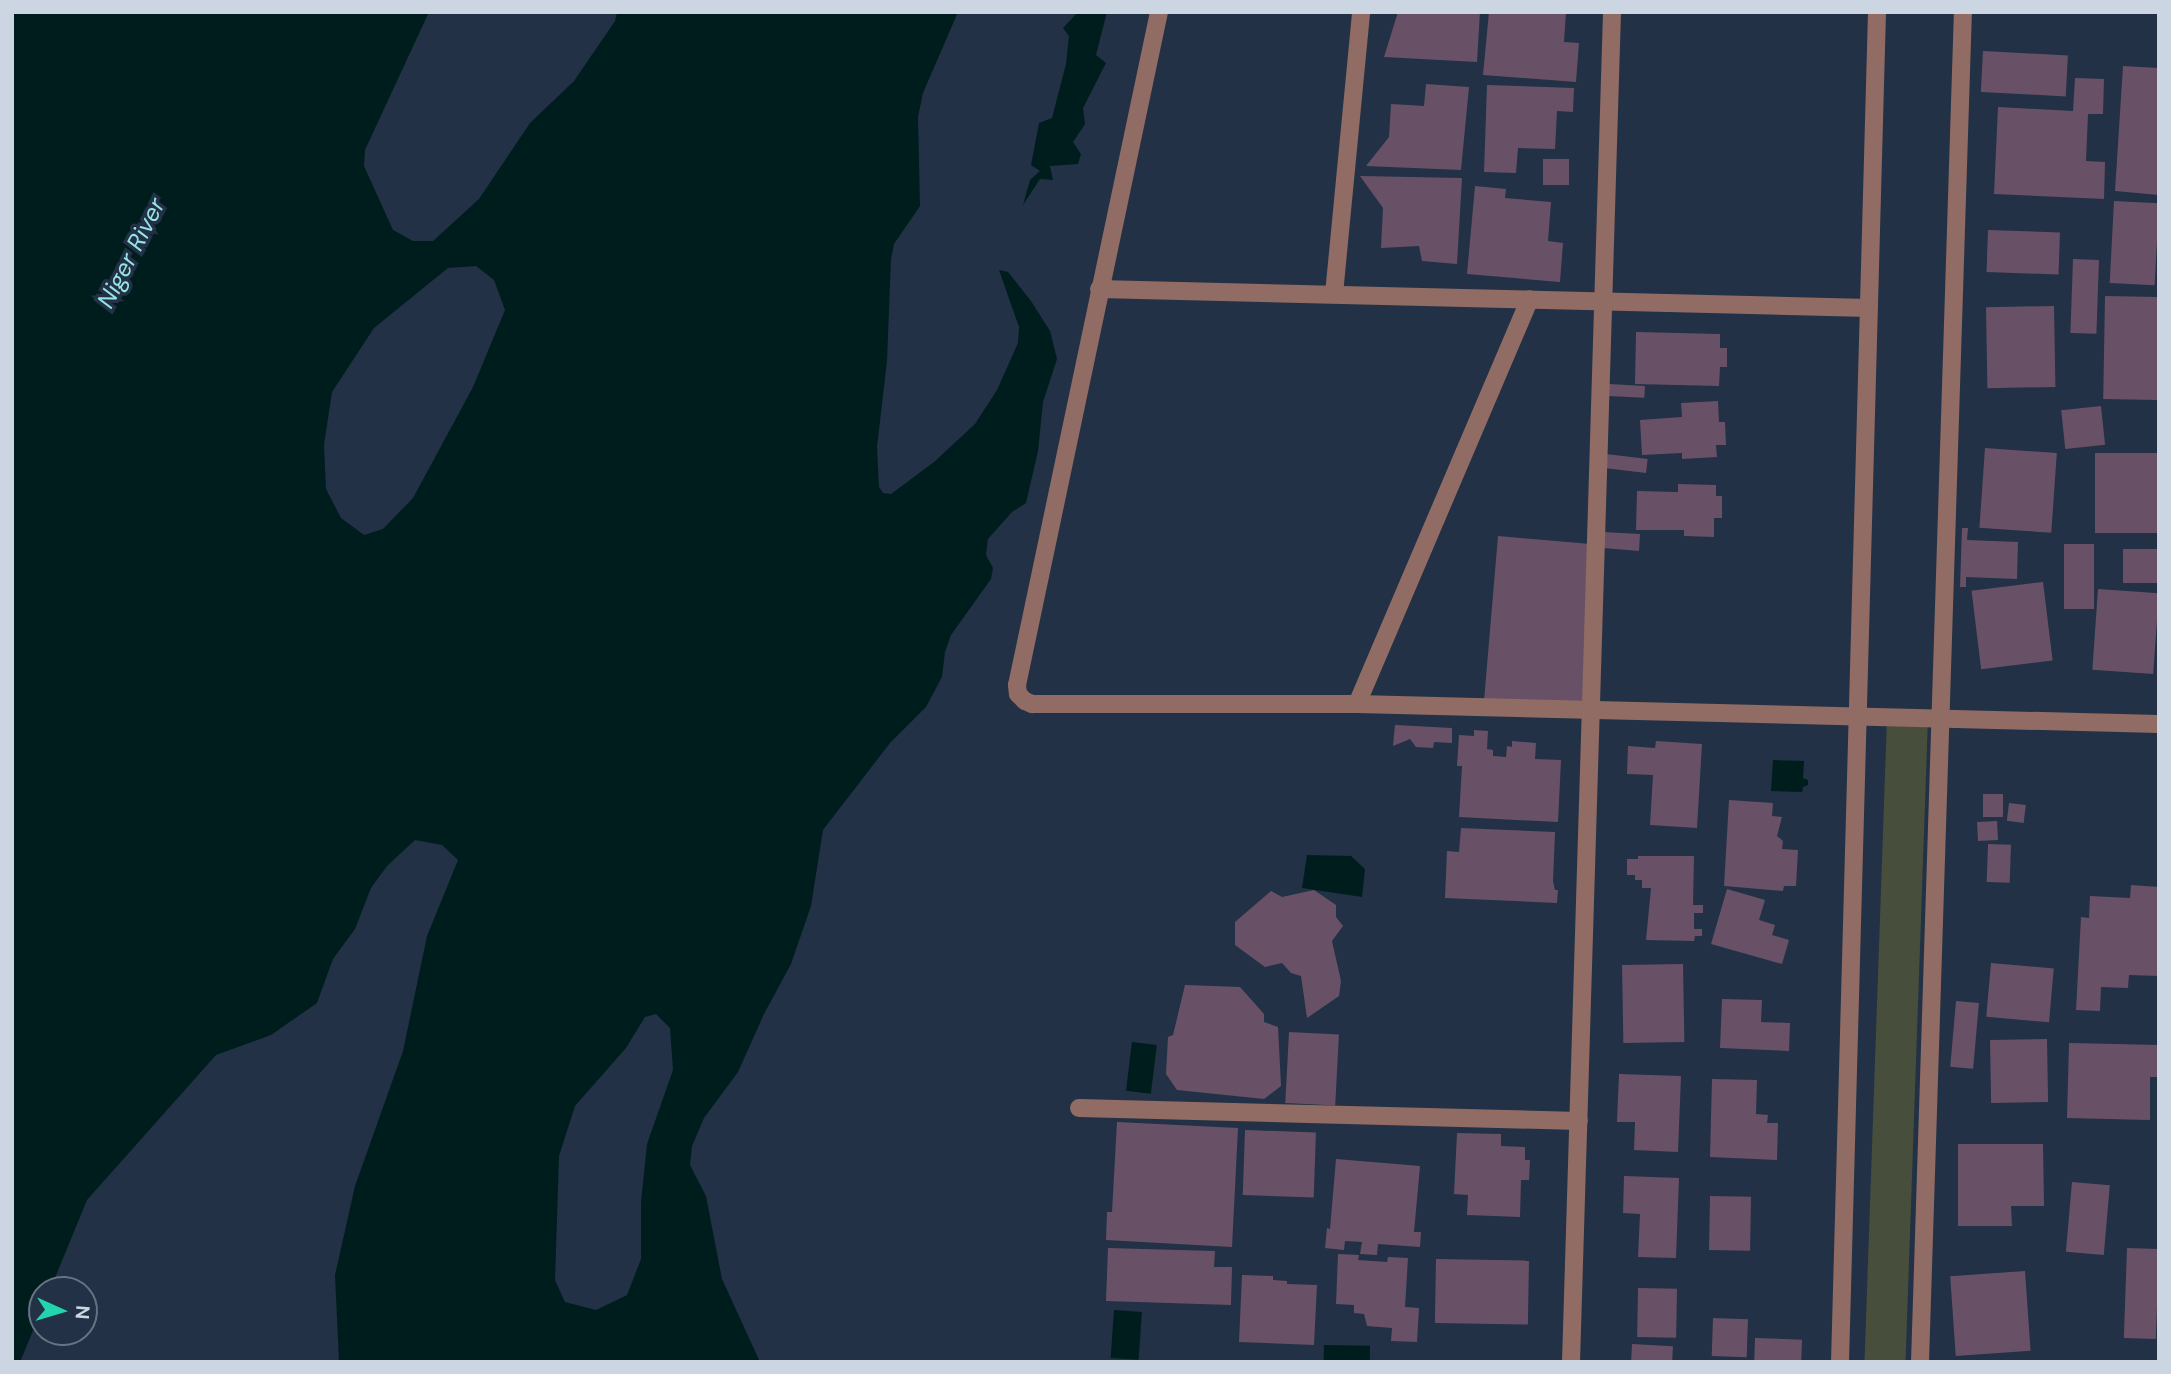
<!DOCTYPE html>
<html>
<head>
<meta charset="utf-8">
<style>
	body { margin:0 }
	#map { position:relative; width:2171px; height:1374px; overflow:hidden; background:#223145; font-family:"DM Sans",sans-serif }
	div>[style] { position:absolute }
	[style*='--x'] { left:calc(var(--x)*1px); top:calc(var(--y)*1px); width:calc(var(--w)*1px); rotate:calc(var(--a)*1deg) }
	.green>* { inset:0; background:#474e3c; transform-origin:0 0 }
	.water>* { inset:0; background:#001d1e; transform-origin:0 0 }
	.building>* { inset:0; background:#685167; transform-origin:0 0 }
	.minor>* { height:18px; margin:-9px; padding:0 9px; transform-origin:9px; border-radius:9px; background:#906c64 }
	span { translate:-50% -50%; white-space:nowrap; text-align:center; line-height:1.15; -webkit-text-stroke:7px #223145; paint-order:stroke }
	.water-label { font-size:24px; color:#97e4e5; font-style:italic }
	.frame { position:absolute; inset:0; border:14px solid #ccd6e3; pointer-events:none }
	.north { position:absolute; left:28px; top:1276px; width:70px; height:70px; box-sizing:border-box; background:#223145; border:2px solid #667384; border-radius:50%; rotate:94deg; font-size:19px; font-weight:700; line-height:28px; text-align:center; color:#ccd6e3 }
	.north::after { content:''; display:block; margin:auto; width:24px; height:32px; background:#22d5af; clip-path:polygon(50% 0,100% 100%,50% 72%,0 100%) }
</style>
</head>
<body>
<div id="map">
	<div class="green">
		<i style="left:1928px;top:718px;width:644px;height:41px;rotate:92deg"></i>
	</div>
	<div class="water">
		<i style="clip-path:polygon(evenodd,12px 12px,429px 12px,365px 150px,364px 166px,393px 230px,413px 241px,433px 241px,479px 199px,530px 123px,574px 81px,615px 21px,617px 12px,958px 12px,923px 93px,918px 117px,920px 206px,894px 244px,891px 259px,887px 361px,877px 447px,879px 487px,883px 493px,891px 494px,934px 462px,975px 424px,997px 390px,1018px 343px,1019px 327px,999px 270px,1008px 272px,1031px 301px,1050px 331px,1057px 359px,1043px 402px,1038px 451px,1026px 503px,1012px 512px,988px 539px,986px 555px,993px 568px,991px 579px,951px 635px,945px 652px,942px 677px,926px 707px,890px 743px,823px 830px,811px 906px,791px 964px,764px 1014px,738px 1072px,704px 1118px,692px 1146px,690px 1165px,706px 1196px,722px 1279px,760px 1362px,339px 1362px,335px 1275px,355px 1186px,403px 1051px,427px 936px,458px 860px,442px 845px,415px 840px,387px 866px,371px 888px,355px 929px,333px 959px,317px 1003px,271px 1035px,216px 1055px,87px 1200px,50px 1290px,42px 1290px,42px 1309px,20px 1362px,12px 1362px,12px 12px,476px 266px,494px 280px,505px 310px,473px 387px,413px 498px,383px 529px,364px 535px,341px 518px,326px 489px,324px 445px,332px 392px,374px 328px,448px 268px,476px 266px,12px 12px,656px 1014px,670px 1028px,673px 1070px,647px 1144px,641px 1202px,641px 1259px,627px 1295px,596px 1310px,565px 1302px,555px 1280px,559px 1156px,575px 1106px,626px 1048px,645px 1017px,656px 1014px)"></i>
		<i style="clip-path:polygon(1078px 12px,1107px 12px,1096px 55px,1106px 63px,1083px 108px,1085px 124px,1073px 142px,1081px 154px,1078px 164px,1050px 166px,1053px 180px,1040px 179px,1023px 205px,1030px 180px,1040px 171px,1031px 165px,1039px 123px,1052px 118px,1066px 64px,1069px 36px,1063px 28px)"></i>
		<i style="clip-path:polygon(1773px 760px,1804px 761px,1803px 778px,1808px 780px,1808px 785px,1803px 787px,1802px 792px,1771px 791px)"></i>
		<i style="clip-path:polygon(1307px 855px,1351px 856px,1365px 869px,1362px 897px,1302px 888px)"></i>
		<i style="left:1132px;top:1042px;width:25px;height:49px;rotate:7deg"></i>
		<i style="left:1114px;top:1310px;width:28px;height:48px;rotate:4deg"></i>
		<i style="left:1324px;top:1345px;width:46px;height:17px;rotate:1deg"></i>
	</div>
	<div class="building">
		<i style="clip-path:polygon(1398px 12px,1480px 12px,1477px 62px,1384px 57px)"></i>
		<i style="clip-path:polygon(1489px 12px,1566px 12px,1564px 42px,1579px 43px,1576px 82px,1483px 75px)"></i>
		<i style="left:1983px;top:51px;width:85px;height:41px;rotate:3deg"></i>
		<i style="clip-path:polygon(2123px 66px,2159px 68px,2159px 195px,2115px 191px)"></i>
		<i style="clip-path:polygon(2075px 78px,2104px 79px,2103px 114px,2088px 114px,2086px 161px,2105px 162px,2104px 199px,1994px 194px,1998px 107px,2073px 111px)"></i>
		<i style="clip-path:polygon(1426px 84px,1469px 87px,1461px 170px,1366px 166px,1389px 137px,1391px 104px,1424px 106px)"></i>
		<i style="clip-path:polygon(1487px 85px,1574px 88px,1573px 112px,1557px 111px,1555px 149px,1518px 148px,1516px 173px,1484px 172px)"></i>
		<i style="left:1543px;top:159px;width:26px;height:26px"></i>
		<i style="clip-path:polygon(1360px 176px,1462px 178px,1457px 264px,1422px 261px,1419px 246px,1381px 248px,1383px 208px)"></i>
		<i style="clip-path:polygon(1475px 186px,1506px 189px,1505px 198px,1551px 202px,1548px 241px,1563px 243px,1560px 282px,1467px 274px)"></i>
		<i style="left:2114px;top:201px;width:45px;height:82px;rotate:3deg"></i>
		<i style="left:1988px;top:230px;width:72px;height:42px;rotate:2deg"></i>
		<i style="left:2073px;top:259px;width:26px;height:74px;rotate:2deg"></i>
		<i style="left:2105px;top:296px;width:54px;height:103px;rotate:1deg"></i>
		<i style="left:2054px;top:306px;width:81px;height:68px;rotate:89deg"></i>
		<i style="clip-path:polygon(1636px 332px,1720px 334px,1720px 348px,1727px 348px,1727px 367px,1720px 367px,1719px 386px,1635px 384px)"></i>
		<i style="left:1609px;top:384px;width:36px;height:12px;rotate:3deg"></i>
		<i style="clip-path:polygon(1718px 401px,1719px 422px,1725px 422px,1726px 445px,1716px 445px,1717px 457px,1682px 459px,1682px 453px,1642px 455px,1640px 420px,1682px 417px,1681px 403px)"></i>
		<i style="left:2101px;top:406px;width:39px;height:40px;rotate:84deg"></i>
		<i style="left:1985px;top:448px;width:72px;height:80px;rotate:4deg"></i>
		<i style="left:2159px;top:453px;width:80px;height:64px;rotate:90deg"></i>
		<i style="left:1606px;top:454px;width:42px;height:14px;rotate:7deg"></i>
		<i style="clip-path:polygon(1678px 484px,1716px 485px,1716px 496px,1722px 496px,1722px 518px,1714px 518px,1714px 537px,1684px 536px,1684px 530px,1636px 530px,1637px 491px,1678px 492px)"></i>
		<i style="clip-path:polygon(1962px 528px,1968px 528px,1967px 540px,2018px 542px,2017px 579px,1966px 577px,1966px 587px,1960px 587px)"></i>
		<i style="clip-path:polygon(1603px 532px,1640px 534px,1639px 551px,1603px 548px,1589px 710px,1484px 701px,1498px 536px,1602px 545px)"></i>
		<i style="left:2064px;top:544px;width:30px;height:65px"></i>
		<i style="left:2159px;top:549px;width:34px;height:36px;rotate:90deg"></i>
		<i style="left:2043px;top:582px;width:79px;height:72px;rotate:83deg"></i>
		<i style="left:2098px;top:589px;width:61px;height:81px;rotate:4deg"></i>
		<i style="clip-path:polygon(1395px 725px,1452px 728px,1452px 743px,1434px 742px,1433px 748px,1416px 747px,1410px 739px,1393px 746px)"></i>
		<i style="clip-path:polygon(1474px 730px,1488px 731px,1487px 749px,1493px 750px,1493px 756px,1506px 757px,1507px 746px,1512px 747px,1512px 741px,1536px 743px,1535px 759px,1561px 760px,1558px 822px,1459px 817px,1462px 766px,1457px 766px,1459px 735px,1474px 736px)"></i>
		<i style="clip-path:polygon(1656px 741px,1702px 744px,1697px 828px,1650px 825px,1653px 775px,1627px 774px,1628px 746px,1655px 748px)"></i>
		<i style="left:1983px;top:794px;width:20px;height:23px"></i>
		<i style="clip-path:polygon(1729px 800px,1773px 803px,1772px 816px,1782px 817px,1777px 836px,1783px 841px,1782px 849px,1798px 850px,1796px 886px,1784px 886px,1783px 891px,1724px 886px)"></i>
		<i style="left:2009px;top:803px;width:17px;height:18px;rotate:7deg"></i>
		<i style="left:1997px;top:821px;width:19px;height:20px;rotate:87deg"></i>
		<i style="clip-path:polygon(1461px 828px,1555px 832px,1553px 881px,1555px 890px,1558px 890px,1557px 903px,1445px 898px,1447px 851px,1459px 852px)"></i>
		<i style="left:1988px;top:844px;width:23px;height:38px;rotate:2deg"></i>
		<i style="clip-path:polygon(1638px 856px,1694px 856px,1693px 905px,1703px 905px,1703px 913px,1694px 913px,1694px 929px,1702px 929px,1702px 936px,1695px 936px,1694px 941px,1646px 940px,1651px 888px,1642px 888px,1642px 880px,1635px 880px,1635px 875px,1627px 875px,1627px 859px,1638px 859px)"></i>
		<i style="clip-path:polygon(2131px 885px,2159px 887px,2159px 976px,2129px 975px,2128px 988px,2101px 987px,2100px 1011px,2076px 1010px,2081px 917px,2089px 918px,2090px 896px,2130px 898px)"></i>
		<i style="clip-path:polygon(1727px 889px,1765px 900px,1759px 920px,1775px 925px,1772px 935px,1789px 940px,1782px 964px,1711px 944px)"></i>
		<i style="clip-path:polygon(1314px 890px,1336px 905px,1336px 917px,1343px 926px,1332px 941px,1341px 981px,1339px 996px,1307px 1018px,1301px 976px,1291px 973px,1282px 963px,1265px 967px,1235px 945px,1235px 922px,1271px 891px,1282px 897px)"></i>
		<i style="left:1991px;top:963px;width:63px;height:54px;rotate:5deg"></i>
		<i style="left:1683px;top:964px;width:78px;height:61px;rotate:89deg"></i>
		<i style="clip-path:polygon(1185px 985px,1240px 987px,1264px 1014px,1264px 1022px,1278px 1027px,1281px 1086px,1264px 1099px,1177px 1090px,1166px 1074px,1168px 1037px,1173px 1035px)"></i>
		<i style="clip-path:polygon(1722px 999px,1762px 1000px,1761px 1022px,1790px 1023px,1789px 1051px,1720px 1048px)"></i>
		<i style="left:1956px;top:1001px;width:23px;height:66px;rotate:5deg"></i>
		<i style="left:1289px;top:1032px;width:50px;height:71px;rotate:3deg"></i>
		<i style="left:2047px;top:1039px;width:63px;height:57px;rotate:89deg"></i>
		<i style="clip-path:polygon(2069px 1043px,2159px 1045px,2159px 1077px,2150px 1077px,2150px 1120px,2067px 1118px)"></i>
		<i style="clip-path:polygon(1619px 1074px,1681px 1076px,1678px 1152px,1634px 1150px,1635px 1122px,1617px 1122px)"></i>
		<i style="clip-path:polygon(1712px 1079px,1757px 1080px,1756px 1114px,1768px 1115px,1767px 1123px,1778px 1123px,1777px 1160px,1710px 1157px)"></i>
		<i style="clip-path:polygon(1117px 1122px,1238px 1128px,1232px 1247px,1106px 1240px,1107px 1212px,1112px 1212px)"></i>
		<i style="left:1245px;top:1130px;width:71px;height:65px;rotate:2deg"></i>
		<i style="clip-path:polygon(1457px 1133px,1501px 1134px,1501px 1146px,1525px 1147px,1525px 1160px,1530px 1160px,1529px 1180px,1521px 1180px,1520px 1217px,1467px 1215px,1468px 1195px,1454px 1194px)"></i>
		<i style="clip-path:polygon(1958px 1144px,2043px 1144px,2044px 1206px,2011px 1206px,2012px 1226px,1958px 1226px)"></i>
		<i style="clip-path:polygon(1336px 1159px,1420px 1166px,1414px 1232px,1421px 1232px,1420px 1247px,1378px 1244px,1377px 1255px,1360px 1254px,1362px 1242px,1345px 1241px,1344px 1250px,1325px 1248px,1327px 1228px,1330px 1229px)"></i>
		<i style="clip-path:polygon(1624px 1176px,1679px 1178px,1676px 1258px,1638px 1257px,1640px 1214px,1623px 1213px)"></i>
		<i style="left:2072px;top:1182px;width:38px;height:70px;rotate:5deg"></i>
		<i style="left:1710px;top:1196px;width:41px;height:54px;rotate:1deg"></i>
		<i style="clip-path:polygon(1108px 1248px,1215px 1251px,1214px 1267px,1232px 1267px,1231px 1305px,1106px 1301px)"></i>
		<i style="left:2127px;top:1248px;width:32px;height:90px;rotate:2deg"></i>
		<i style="clip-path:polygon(1338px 1254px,1359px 1255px,1358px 1260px,1387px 1262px,1388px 1257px,1408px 1258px,1405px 1307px,1419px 1308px,1417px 1342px,1391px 1341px,1392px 1328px,1367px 1326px,1364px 1314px,1354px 1313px,1354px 1305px,1336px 1304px)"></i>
		<i style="left:1436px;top:1259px;width:93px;height:64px;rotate:1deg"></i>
		<i style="left:2025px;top:1271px;width:80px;height:75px;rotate:86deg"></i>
		<i style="clip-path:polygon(1242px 1275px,1273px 1276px,1273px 1280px,1287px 1281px,1287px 1284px,1317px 1285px,1314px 1345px,1239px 1342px)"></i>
		<i style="left:1638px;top:1288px;width:39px;height:49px;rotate:1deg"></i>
		<i style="left:1713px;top:1318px;width:35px;height:38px;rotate:2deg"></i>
		<i style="left:1755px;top:1338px;width:47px;height:24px;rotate:2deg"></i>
		<i style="left:1632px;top:1344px;width:41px;height:18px;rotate:3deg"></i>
	</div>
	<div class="minor">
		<i style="--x:1159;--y:12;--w:688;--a:101.91"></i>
		<i style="--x:1017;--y:685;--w:9;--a:84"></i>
		<i style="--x:1018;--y:694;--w:10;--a:45"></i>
		<i style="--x:1025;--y:701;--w:8;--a:23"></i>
		<i style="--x:1032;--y:704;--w:325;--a:0"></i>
		<i style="--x:1357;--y:704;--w:802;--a:1.43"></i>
		<i style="--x:1099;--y:289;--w:770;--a:1.41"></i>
		<i style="--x:1334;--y:294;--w:283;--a:-84.5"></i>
		<i style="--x:1357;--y:704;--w:440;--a:-66.9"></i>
		<i style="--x:1079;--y:1108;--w:500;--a:1.49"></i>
		<i style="--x:1571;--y:1362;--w:1351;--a:-88.26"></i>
		<i style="--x:1840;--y:1362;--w:1351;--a:-88.43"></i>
		<i style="--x:1920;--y:1362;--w:1351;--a:-88.18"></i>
	</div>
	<div class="water-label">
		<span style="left:131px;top:253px;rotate:-63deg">Niger River</span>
	</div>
	<div class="frame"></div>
	<div class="north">N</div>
</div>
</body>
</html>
